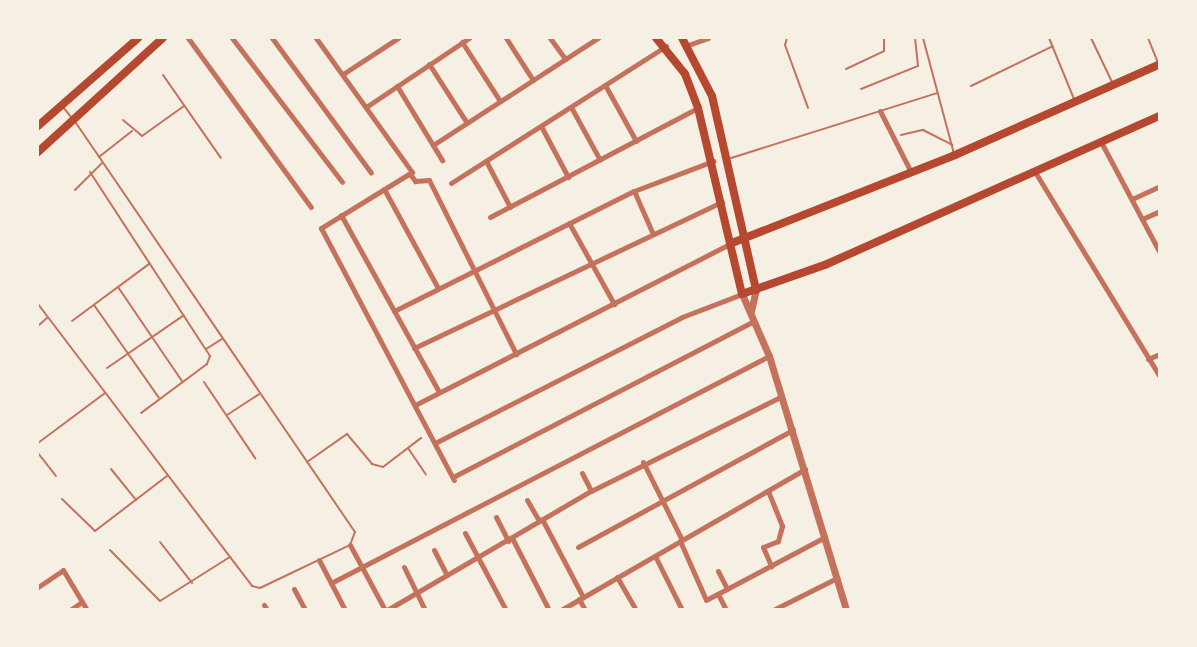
<!DOCTYPE html>
<html>
<head>
<meta charset="utf-8">
<style>
	body { margin:0 }
	#map { position:relative; width:1197px; height:647px; overflow:hidden; background:#f6efe4; font-family:"Libre Baskerville",serif }
	div>[style] { position:absolute }
	[style*='--x'] { left:calc(var(--x)*1px); top:calc(var(--y)*1px); width:calc(var(--w)*1px); rotate:calc(var(--a)*1deg) }
	.service>* { height:2px; margin:-1px; padding:0 1px; transform-origin:1px; border-radius:1px; background:#c5725c }
	.minor>* { height:5px; margin:-2.5px; padding:0 2.5px; transform-origin:2.5px; border-radius:2.5px; background:#c5725c }
	.tertiary>* { height:7px; margin:-3.5px; padding:0 3.5px; transform-origin:3.5px; border-radius:3.5px; background:#c5725c }
	.secondary>* { height:8px; margin:-4px; padding:0 4px; transform-origin:4px; border-radius:4px; background:#b5482f }
	span { translate:-50% -50%; white-space:nowrap; text-align:center; line-height:1.15; -webkit-text-stroke:6px #f6efe4; paint-order:stroke }
	.frame { position:absolute; inset:0; border:39px solid #f6efe4; pointer-events:none }
</style>
</head>
<body>
<div id="map">
	<div class="service">
		<i style="--x:787;--y:38;--w:7;--a:106"></i>
		<i style="--x:785;--y:45;--w:67;--a:69.9"></i>
		<i style="--x:923;--y:38;--w:120;--a:75"></i>
		<i style="--x:1049;--y:38;--w:66;--a:67.7"></i>
		<i style="--x:1091;--y:38;--w:49;--a:64.5"></i>
		<i style="--x:1148;--y:38;--w:27;--a:68"></i>
		<i style="--x:846;--y:69;--w:42;--a:-25.3"></i>
		<i style="--x:884;--y:51;--w:13;--a:-90"></i>
		<i style="--x:163;--y:75;--w:101;--a:55.1"></i>
		<i style="--x:971;--y:86;--w:91;--a:-26"></i>
		<i style="--x:861;--y:89;--w:61;--a:-22"></i>
		<i style="--x:918;--y:66;--w:28;--a:-96"></i>
		<i style="--x:63;--y:107;--w:13;--a:51"></i>
		<i style="--x:123;--y:120;--w:25;--a:40"></i>
		<i style="--x:142;--y:136;--w:52;--a:-35.5"></i>
		<i style="--x:901;--y:135;--w:23;--a:-13"></i>
		<i style="--x:923;--y:130;--w:33;--a:27"></i>
		<i style="--x:99;--y:157;--w:42;--a:-38.2"></i>
		<i style="--x:728;--y:159;--w:219;--a:-17.5"></i>
		<i style="--x:90;--y:172;--w:220;--a:56.9"></i>
		<i style="--x:210;--y:356;--w:9;--a:111"></i>
		<i style="--x:207;--y:364;--w:82;--a:143.4"></i>
		<i style="--x:75;--y:190;--w:38;--a:-45"></i>
		<i style="--x:118;--y:287;--w:114;--a:55.8"></i>
		<i style="--x:38;--y:304;--w:354;--a:52.8"></i>
		<i style="--x:252;--y:586;--w:8;--a:14"></i>
		<i style="--x:260;--y:588;--w:100;--a:-25.5"></i>
		<i style="--x:350;--y:545;--w:14;--a:-69"></i>
		<i style="--x:355;--y:532;--w:496;--a:-124.3"></i>
		<i style="--x:94;--y:305;--w:113;--a:55"></i>
		<i style="--x:72;--y:321;--w:96;--a:-36.5"></i>
		<i style="--x:38;--y:326;--w:12;--a:-42"></i>
		<i style="--x:206;--y:349;--w:19;--a:-32"></i>
		<i style="--x:107;--y:368;--w:93;--a:-34.5"></i>
		<i style="--x:204;--y:382;--w:92;--a:56.1"></i>
		<i style="--x:227;--y:415;--w:38;--a:-33"></i>
		<i style="--x:38;--y:443;--w:84;--a:-36.7"></i>
		<i style="--x:408;--y:448;--w:32;--a:56"></i>
		<i style="--x:38;--y:453;--w:29;--a:52"></i>
		<i style="--x:307;--y:462;--w:49;--a:-35"></i>
		<i style="--x:347;--y:434;--w:39;--a:50"></i>
		<i style="--x:372;--y:464;--w:11;--a:15"></i>
		<i style="--x:383;--y:467;--w:48;--a:-37.3"></i>
		<i style="--x:111;--y:469;--w:40;--a:51"></i>
		<i style="--x:62;--y:499;--w:46;--a:44.1"></i>
		<i style="--x:95;--y:531;--w:91;--a:-37.4"></i>
		<i style="--x:160;--y:542;--w:52;--a:52"></i>
		<i style="--x:110;--y:550;--w:71;--a:45.6"></i>
		<i style="--x:160;--y:601;--w:83;--a:-32.2"></i>
	</div>
	<div class="minor">
		<i style="--x:188;--y:38;--w:209;--a:54"></i>
		<i style="--x:232;--y:38;--w:181;--a:52.6"></i>
		<i style="--x:272;--y:38;--w:167;--a:53.7"></i>
		<i style="--x:316;--y:38;--w:165;--a:54.4"></i>
		<i style="--x:412;--y:172;--w:107;--a:148.4"></i>
		<i style="--x:321;--y:228;--w:285;--a:62.2"></i>
		<i style="--x:506;--y:38;--w:50;--a:57.3"></i>
		<i style="--x:550;--y:38;--w:26;--a:54"></i>
		<i style="--x:462;--y:42;--w:70;--a:57.2"></i>
		<i style="--x:688;--y:45;--w:21;--a:-19"></i>
		<i style="--x:429;--y:64;--w:70;--a:57.2"></i>
		<i style="--x:343;--y:74;--w:66;--a:-33.2"></i>
		<i style="--x:605;--y:85;--w:64;--a:61"></i>
		<i style="--x:397;--y:86;--w:87;--a:58.7"></i>
		<i style="--x:366;--y:107;--w:124;--a:-33.8"></i>
		<i style="--x:571;--y:107;--w:60;--a:61.3"></i>
		<i style="--x:880;--y:111;--w:68;--a:63.1"></i>
		<i style="--x:541;--y:126;--w:58;--a:62.1"></i>
		<i style="--x:1101;--y:142;--w:126;--a:62"></i>
		<i style="--x:433;--y:145;--w:197;--a:-33"></i>
		<i style="--x:486;--y:161;--w:52;--a:62.4"></i>
		<i style="--x:1035;--y:172;--w:240;--a:58.6"></i>
		<i style="--x:410;--y:174;--w:9;--a:54"></i>
		<i style="--x:415;--y:181;--w:14;--a:-4"></i>
		<i style="--x:429;--y:180;--w:195;--a:63.4"></i>
		<i style="--x:451;--y:183;--w:255;--a:-32.5"></i>
		<i style="--x:384;--y:189;--w:113;--a:61.4"></i>
		<i style="--x:634;--y:191;--w:47;--a:66.2"></i>
		<i style="--x:1132;--y:199;--w:31;--a:-25"></i>
		<i style="--x:341;--y:215;--w:202;--a:61"></i>
		<i style="--x:490;--y:217;--w:235;--a:-27.7"></i>
		<i style="--x:1142;--y:219;--w:20;--a:-24"></i>
		<i style="--x:569;--y:223;--w:93;--a:60.9"></i>
		<i style="--x:394;--y:311;--w:268;--a:-26.6"></i>
		<i style="--x:634;--y:191;--w:85;--a:-20.8"></i>
		<i style="--x:414;--y:348;--w:341;--a:-25.4"></i>
		<i style="--x:1148;--y:359;--w:13;--a:-23"></i>
		<i style="--x:415;--y:405;--w:355;--a:-27.1"></i>
		<i style="--x:435;--y:443;--w:277;--a:-27"></i>
		<i style="--x:682;--y:317;--w:64;--a:-21"></i>
		<i style="--x:643;--y:462;--w:87;--a:63.4"></i>
		<i style="--x:582;--y:473;--w:20;--a:63"></i>
		<i style="--x:453;--y:477;--w:339;--a:-27.4"></i>
		<i style="--x:768;--y:491;--w:38;--a:68"></i>
		<i style="--x:782;--y:526;--w:16;--a:105"></i>
		<i style="--x:778;--y:541;--w:16;--a:158"></i>
		<i style="--x:763;--y:547;--w:21;--a:67"></i>
		<i style="--x:527;--y:500;--w:24;--a:60"></i>
		<i style="--x:496;--y:517;--w:27;--a:63"></i>
		<i style="--x:542;--y:519;--w:88;--a:62.3"></i>
		<i style="--x:465;--y:533;--w:87;--a:62"></i>
		<i style="--x:512;--y:538;--w:81;--a:62.8"></i>
		<i style="--x:680;--y:541;--w:64;--a:66.2"></i>
		<i style="--x:706;--y:600;--w:135;--a:-27.9"></i>
		<i style="--x:350;--y:545;--w:74;--a:61.7"></i>
		<i style="--x:578;--y:547;--w:245;--a:-28.6"></i>
		<i style="--x:434;--y:550;--w:28;--a:63"></i>
		<i style="--x:655;--y:556;--w:60;--a:63.4"></i>
		<i style="--x:319;--y:560;--w:56;--a:62.5"></i>
		<i style="--x:404;--y:567;--w:48;--a:64"></i>
		<i style="--x:718;--y:571;--w:20;--a:63"></i>
		<i style="--x:617;--y:577;--w:38;--a:60"></i>
		<i style="--x:331;--y:583;--w:493;--a:-27.4"></i>
		<i style="--x:38;--y:587;--w:30;--a:-34"></i>
		<i style="--x:63;--y:570;--w:47;--a:59"></i>
		<i style="--x:294;--y:589;--w:24;--a:62"></i>
		<i style="--x:718;--y:594;--w:18;--a:63"></i>
		<i style="--x:579;--y:599;--w:13;--a:61"></i>
		<i style="--x:264;--y:605;--w:6;--a:59"></i>
		<i style="--x:70;--y:610;--w:14;--a:-34"></i>
		<i style="--x:387;--y:610;--w:236;--a:-30.3"></i>
		<i style="--x:591;--y:491;--w:213;--a:-26.4"></i>
		<i style="--x:561;--y:610;--w:282;--a:-30"></i>
		<i style="--x:773;--y:610;--w:72;--a:-26.6"></i>
	</div>
	<div class="tertiary">
		<i style="--x:742;--y:294;--w:68;--a:66.5"></i>
		<i style="--x:769;--y:356;--w:265;--a:73.1"></i>
		<i style="--x:751;--y:311;--w:22;--a:-77"></i>
	</div>
	<div class="secondary">
		<i style="--x:656;--y:38;--w:46;--a:51.1"></i>
		<i style="--x:685;--y:74;--w:36;--a:69"></i>
		<i style="--x:698;--y:108;--w:191;--a:76.7"></i>
		<i style="--x:742;--y:294;--w:90;--a:-19.4"></i>
		<i style="--x:827;--y:264;--w:364;--a:-24"></i>
		<i style="--x:682;--y:38;--w:65;--a:62.7"></i>
		<i style="--x:712;--y:96;--w:199;--a:77.2"></i>
		<i style="--x:38;--y:126;--w:133;--a:-41.3"></i>
		<i style="--x:38;--y:152;--w:169;--a:-42.4"></i>
		<i style="--x:732;--y:243;--w:240;--a:-21.5"></i>
		<i style="--x:955;--y:155;--w:224;--a:-23.9"></i>
	</div>
	<div class="frame"></div>
</div>
</body>
</html>
